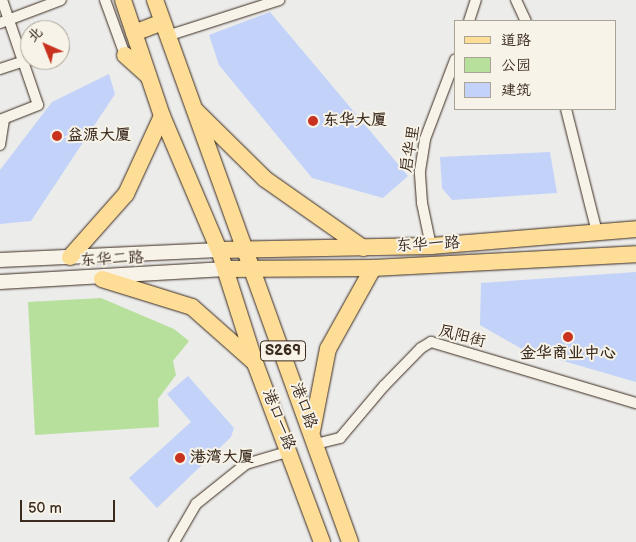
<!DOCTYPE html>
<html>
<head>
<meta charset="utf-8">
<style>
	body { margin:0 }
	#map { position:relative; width:636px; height:542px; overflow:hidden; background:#ececeb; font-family:"Balsamiq Sans","LXGW WenKai TC",sans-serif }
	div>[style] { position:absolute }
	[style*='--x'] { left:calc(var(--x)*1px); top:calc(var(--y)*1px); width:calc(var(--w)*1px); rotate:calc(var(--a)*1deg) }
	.green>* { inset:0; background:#b7e09d }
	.building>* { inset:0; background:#c2d2f8 }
	.roads { filter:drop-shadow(0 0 1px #3b2a1e) drop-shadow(0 0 1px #3b2a1e) }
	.minor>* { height:10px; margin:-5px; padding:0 5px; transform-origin:5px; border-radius:5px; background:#f7f3e8 }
	.secondary>* { height:14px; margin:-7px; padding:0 7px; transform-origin:7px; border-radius:7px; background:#f7f3e8 }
	.primary>* { height:16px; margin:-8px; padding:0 8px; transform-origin:8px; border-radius:8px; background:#fedd96 }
	.dots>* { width:14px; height:14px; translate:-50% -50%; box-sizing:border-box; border:2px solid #f7f3e8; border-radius:50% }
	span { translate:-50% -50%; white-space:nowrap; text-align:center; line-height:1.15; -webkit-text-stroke:4px #f7f3e8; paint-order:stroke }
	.shield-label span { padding:1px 4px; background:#f7f3e8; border:1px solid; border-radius:4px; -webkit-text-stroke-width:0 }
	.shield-label { font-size:15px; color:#3b2a1e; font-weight:700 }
	.poi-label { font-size:16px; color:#3b2a1e; font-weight:700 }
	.left { translate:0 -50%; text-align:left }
	.street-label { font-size:16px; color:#3b2a1e }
	.legend { position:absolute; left:454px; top:20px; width:162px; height:90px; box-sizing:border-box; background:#f7f3e8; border:1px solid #aca397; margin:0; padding:6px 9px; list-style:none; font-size:15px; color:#3b2a1e }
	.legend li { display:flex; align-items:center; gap:10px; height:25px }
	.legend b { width:25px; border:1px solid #aca397 }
	.north { position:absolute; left:20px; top:20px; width:50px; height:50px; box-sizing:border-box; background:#f7f3e8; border:1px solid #aca397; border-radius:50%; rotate:316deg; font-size:14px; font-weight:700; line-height:20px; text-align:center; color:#3b2a1e }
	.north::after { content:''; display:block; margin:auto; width:18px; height:22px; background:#c8321e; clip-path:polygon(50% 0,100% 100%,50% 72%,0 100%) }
	.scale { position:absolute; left:20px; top:500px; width:95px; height:22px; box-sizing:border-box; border:2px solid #3b2a1e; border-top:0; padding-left:6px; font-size:15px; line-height:18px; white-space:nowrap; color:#3b2a1e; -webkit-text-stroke:4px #f7f3e8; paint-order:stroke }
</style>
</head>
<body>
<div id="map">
	<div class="green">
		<i style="clip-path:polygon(101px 298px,174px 329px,189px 341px,173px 361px,176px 375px,158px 399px,159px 427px,35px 435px,28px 302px)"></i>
	</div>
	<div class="building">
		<i style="clip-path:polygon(270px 12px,408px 176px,383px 198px,312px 178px,219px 65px,209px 35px)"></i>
		<i style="clip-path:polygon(109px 74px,115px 94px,31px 221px,0 224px,0 170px,52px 102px)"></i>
		<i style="clip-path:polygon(550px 152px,557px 193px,452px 200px,442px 188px,440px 157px)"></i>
		<i style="clip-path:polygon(636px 272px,636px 382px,522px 349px,480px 325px,481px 283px)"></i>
		<i style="clip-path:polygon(188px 376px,234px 428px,231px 437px,157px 508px,129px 478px,191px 422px,167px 394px)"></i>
	</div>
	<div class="roads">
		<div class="minor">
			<i style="--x:105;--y:0;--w:59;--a:70"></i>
			<i style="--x:516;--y:0;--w:23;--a:65"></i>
			<i style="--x:469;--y:21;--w:22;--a:-72"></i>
			<i style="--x:0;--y:23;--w:65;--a:-20.7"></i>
			<i style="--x:167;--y:36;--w:118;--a:-17.8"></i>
			<i style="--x:60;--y:49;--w:3;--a:-18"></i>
			<i style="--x:0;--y:69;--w:32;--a:-18"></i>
			<i style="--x:566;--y:109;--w:127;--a:75.9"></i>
			<i style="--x:0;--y:120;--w:41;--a:-21.5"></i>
			<i style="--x:38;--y:105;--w:111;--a:-108.9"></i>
			<i style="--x:0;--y:145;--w:26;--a:-81"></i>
			<i style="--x:431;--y:246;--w:44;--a:-101.8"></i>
			<i style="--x:422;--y:203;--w:32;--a:-94"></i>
			<i style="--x:420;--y:171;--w:32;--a:-81"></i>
			<i style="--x:425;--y:139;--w:85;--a:-69.2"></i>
			<i style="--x:316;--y:444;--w:25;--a:-14"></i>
			<i style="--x:340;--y:438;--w:68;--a:-49.8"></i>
			<i style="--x:384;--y:386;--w:53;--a:-45.8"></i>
			<i style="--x:421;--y:348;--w:12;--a:-31"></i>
			<i style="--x:431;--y:342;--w:214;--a:16.6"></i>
			<i style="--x:174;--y:542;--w:44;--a:-59.9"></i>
			<i style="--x:196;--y:504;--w:64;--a:-38.7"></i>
			<i style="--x:246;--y:464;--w:46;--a:-16.5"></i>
		</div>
		<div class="secondary">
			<i style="--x:0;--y:260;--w:219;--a:-2.6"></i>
			<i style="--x:0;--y:282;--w:226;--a:-3.3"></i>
		</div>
		<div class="primary">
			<i style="--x:123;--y:0;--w:122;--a:71.4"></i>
			<i style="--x:162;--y:116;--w:146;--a:67"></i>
			<i style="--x:219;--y:250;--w:119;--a:72.3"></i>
			<i style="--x:255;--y:363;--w:191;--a:69.5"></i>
			<i style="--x:155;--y:0;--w:576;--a:70.21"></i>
			<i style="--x:134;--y:33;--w:30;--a:-21"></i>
			<i style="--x:125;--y:55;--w:31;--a:42"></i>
			<i style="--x:195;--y:110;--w:98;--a:44.6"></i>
			<i style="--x:265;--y:179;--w:120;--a:35.1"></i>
			<i style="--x:219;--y:250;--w:212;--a:-1.1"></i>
			<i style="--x:431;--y:246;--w:206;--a:-4.7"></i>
			<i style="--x:70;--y:257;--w:84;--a:-48.4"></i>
			<i style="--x:126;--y:194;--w:86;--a:-65.2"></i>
			<i style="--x:226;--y:269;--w:147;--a:-0.4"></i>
			<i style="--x:373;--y:268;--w:263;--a:-3"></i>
			<i style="--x:102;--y:279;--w:94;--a:17.3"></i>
			<i style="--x:192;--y:307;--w:83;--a:41.6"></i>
			<i style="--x:312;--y:431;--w:84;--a:-79"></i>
			<i style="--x:328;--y:349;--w:93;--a:-60.9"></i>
		</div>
	</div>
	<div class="dots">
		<i style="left:313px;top:121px;background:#c8321e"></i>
		<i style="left:57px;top:136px;background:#c8321e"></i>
		<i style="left:568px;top:337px;background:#c8321e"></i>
		<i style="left:180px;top:458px;background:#c8321e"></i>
	</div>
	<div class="shield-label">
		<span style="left:283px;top:351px">S269</span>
	</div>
	<div class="poi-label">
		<span class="left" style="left:323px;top:121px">东华大厦</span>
		<span class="left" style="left:67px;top:136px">益源大厦</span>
		<span style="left:568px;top:354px">金华商业中心</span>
		<span class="left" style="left:190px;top:458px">港湾大厦</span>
	</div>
	<div class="street-label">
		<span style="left:411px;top:149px;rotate:-80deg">启华里</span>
		<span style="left:428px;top:245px;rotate:-3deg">东华一路</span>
		<span style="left:112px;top:260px;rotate:-3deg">东华二路</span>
		<span style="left:462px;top:337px;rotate:14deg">凤阳街</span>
		<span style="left:303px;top:406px;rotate:70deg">港口路</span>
		<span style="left:278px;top:420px;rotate:69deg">港口一路</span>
	</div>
	<ul class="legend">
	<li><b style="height:6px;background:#fedd96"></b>道路</li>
	<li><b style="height:14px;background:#b7e09d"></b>公园</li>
	<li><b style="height:14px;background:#c2d2f8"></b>建筑</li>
	</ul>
	<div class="north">北</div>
	<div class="scale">50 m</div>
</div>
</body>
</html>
